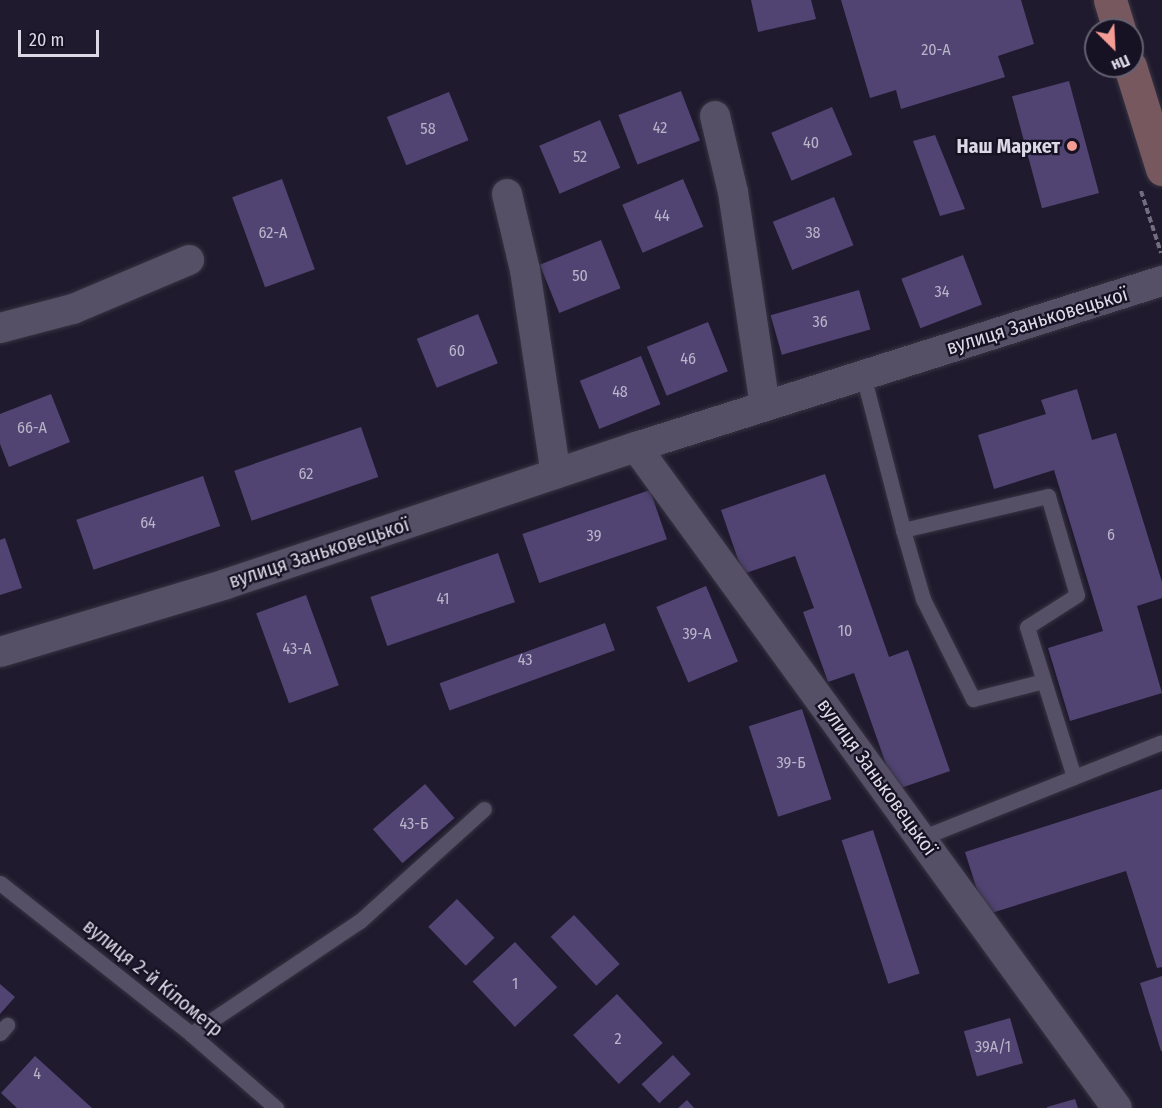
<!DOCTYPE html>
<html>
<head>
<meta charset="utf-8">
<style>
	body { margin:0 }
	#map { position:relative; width:1162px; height:1108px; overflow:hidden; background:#1f1a2d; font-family:"Fira Sans Condensed",sans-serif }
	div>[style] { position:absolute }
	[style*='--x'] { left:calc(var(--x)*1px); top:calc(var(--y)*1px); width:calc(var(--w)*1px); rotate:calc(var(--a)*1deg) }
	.building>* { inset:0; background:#514473; transform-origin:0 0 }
	.path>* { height:4px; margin-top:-2px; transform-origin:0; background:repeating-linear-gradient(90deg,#726e7f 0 6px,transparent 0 9px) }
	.roads { filter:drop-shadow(0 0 2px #373442) drop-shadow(0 0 2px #373442) }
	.lane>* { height:15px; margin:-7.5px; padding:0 7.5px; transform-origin:7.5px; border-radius:7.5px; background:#565067 }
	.street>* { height:30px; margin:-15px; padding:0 15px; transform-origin:15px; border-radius:15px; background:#565067 }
	.secondary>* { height:33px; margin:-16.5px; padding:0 16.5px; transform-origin:16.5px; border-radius:16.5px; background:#77585f }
	.dots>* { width:16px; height:16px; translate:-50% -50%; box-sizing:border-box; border:3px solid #161123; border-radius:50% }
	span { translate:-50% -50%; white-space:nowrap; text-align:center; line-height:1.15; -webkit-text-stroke:4.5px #161123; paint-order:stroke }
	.number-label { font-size:16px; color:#b9b4c9 }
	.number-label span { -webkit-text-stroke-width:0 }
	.poi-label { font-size:20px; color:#dcd9e6; font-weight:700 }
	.right { translate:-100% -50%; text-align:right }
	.street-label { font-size:20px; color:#dcd9e6 }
	.north { position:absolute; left:1084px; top:18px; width:60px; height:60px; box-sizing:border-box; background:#161123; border:2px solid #656171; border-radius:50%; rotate:156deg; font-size:16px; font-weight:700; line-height:24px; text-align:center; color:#dcd9e6 }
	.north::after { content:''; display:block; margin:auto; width:21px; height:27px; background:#f59c95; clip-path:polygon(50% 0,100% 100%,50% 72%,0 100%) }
	.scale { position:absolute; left:18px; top:30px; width:81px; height:27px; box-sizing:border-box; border:3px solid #dcd9e6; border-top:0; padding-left:8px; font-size:18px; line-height:21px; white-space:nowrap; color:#dcd9e6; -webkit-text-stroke:4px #161123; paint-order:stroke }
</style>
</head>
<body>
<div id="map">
	<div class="building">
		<i style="clip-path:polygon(751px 0,811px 0,816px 19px,758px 32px)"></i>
		<i style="clip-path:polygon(841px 0,1021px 0,1034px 44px,998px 56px,1005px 77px,901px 109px,896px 90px,870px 98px)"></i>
		<i style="left:1069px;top:81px;width:116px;height:59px;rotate:75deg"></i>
		<i style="left:681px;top:91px;width:53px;height:67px;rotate:69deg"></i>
		<i style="left:449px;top:92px;width:52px;height:67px;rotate:68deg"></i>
		<i style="left:832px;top:107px;width:52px;height:66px;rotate:67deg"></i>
		<i style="left:600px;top:120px;width:52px;height:66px;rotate:67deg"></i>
		<i style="clip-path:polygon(935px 135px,965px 209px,940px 216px,913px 141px)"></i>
		<i style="left:282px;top:179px;width:96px;height:53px;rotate:70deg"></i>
		<i style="left:683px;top:179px;width:52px;height:66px;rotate:67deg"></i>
		<i style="left:834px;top:197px;width:52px;height:66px;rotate:68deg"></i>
		<i style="left:601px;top:240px;width:52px;height:66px;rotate:68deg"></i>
		<i style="left:963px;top:255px;width:53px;height:66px;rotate:69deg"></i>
		<i style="left:859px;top:290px;width:41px;height:92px;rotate:74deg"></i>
		<i style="left:478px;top:314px;width:53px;height:66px;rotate:68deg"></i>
		<i style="left:708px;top:322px;width:53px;height:66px;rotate:68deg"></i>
		<i style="left:641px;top:356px;width:52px;height:66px;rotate:68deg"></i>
		<i style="clip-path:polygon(1077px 389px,1092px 440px,1116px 433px,1162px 582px,1162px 598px,1137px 606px,1162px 693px,1070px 721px,1048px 648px,1103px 631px,1054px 470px,994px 489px,978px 435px,1046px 414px,1041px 400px)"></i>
		<i style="clip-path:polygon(51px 394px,70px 442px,9px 467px,0 444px,0 414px)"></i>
		<i style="left:361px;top:427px;width:53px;height:134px;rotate:71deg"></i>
		<i style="clip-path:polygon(825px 474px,889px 657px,908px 650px,950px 771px,895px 790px,854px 673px,828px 682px,803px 612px,814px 608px,795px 556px,743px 574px,721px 510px)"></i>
		<i style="left:203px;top:476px;width:53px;height:134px;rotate:71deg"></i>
		<i style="left:650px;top:490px;width:52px;height:135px;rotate:71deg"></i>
		<i style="clip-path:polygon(5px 538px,22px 588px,0 595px,0 540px)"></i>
		<i style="left:498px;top:553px;width:52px;height:135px;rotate:71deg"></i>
		<i style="left:706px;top:586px;width:82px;height:54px;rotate:67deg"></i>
		<i style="left:306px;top:595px;width:96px;height:53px;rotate:70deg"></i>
		<i style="left:605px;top:623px;width:29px;height:176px;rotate:70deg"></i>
		<i style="left:802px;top:709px;width:95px;height:56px;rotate:72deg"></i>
		<i style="left:425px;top:784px;width:45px;height:69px;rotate:49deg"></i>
		<i style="clip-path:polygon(1162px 789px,1162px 967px,1157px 968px,1126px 871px,985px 915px,965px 852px)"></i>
		<i style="left:873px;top:830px;width:151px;height:33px;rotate:72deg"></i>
		<i style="left:457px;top:899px;width:54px;height:40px;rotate:46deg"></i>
		<i style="left:574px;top:915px;width:67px;height:32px;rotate:47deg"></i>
		<i style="left:515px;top:942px;width:62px;height:58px;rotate:47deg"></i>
		<i style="clip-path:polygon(1162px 976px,1162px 1051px,1161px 1051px,1140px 983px)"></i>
		<i style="clip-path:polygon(0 984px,15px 997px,0 1014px)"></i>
		<i style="left:617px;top:994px;width:67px;height:60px;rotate:47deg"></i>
		<i style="left:1010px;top:1018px;width:47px;height:48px;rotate:74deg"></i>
		<i style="left:673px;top:1055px;width:26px;height:43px;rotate:47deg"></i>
		<i style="clip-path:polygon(35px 1056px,92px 1108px,17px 1108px,1px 1093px)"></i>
		<i style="clip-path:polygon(1075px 1099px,1078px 1108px,1047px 1108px,1047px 1107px)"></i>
		<i style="clip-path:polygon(687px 1100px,694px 1108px,678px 1108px)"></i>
	</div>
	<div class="path">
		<i style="--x:1141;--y:191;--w:65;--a:72.1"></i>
	</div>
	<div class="roads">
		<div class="lane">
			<i style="--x:863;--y:375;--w:160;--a:75.5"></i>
			<i style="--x:903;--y:530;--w:149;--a:-13.2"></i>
			<i style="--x:1048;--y:496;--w:103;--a:73.7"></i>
			<i style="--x:1077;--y:595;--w:59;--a:147.4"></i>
			<i style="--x:1027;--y:627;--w:157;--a:72.6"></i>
			<i style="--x:903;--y:530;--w:72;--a:73.8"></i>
			<i style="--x:923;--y:599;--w:112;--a:63.4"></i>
			<i style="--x:973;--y:699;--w:73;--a:-14.2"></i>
			<i style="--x:921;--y:838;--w:259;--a:-21.7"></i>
			<i style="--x:0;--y:883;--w:243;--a:38.3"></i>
			<i style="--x:191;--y:1034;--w:113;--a:41"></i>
			<i style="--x:0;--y:1033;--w:11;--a:-49"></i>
			<i style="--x:191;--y:1034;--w:203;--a:-33.8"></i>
			<i style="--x:360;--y:921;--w:167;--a:-42.1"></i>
		</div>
		<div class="street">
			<i style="--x:715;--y:116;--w:78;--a:76.7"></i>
			<i style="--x:733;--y:192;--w:216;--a:81.5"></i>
			<i style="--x:507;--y:194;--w:78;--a:76.7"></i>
			<i style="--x:525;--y:270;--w:206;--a:81.4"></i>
			<i style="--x:0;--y:328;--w:75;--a:-14.6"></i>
			<i style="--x:73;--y:309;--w:126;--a:-22.9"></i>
			<i style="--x:636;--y:447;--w:817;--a:53.96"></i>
			<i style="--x:0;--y:652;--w:236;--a:-16.7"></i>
			<i style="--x:226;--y:584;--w:432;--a:-18.5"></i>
			<i style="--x:636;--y:447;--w:552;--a:-17.52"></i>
		</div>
		<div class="secondary">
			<i style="--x:1110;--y:0;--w:31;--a:73"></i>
			<i style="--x:1130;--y:66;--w:108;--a:72.7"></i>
		</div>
	</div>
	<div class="dots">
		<i style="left:1072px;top:146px;background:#f59c95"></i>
	</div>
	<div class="number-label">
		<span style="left:936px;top:50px">20-А</span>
		<span style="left:660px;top:128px">42</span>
		<span style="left:428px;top:129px">58</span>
		<span style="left:811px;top:143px">40</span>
		<span style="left:580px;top:157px">52</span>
		<span style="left:662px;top:216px">44</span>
		<span style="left:273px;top:233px">62-А</span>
		<span style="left:813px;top:233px">38</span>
		<span style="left:580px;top:276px">50</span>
		<span style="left:942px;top:292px">34</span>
		<span style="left:820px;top:322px">36</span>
		<span style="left:457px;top:351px">60</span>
		<span style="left:688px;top:359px">46</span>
		<span style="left:620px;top:392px">48</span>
		<span style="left:32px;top:428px">66-А</span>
		<span style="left:306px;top:474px">62</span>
		<span style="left:148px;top:523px">64</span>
		<span style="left:1111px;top:535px">6</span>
		<span style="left:594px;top:536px">39</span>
		<span style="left:443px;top:599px">41</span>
		<span style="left:845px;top:631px">10</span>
		<span style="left:697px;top:634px">39-А</span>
		<span style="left:297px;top:649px">43-А</span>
		<span style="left:525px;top:660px">43</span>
		<span style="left:791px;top:763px">39-Б</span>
		<span style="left:414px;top:824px">43-Б</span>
		<span style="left:515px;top:984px">1</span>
		<span style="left:618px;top:1039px">2</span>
		<span style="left:993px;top:1047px">39А/1</span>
		<span style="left:37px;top:1074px">4</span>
	</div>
	<div class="poi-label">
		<span class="right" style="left:1060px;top:146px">Наш Маркет</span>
	</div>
	<div class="street-label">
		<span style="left:1037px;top:321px;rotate:-17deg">вулиця Заньковецької</span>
		<span style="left:319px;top:553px;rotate:-18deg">вулиця Заньковецької</span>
		<span style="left:877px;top:777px;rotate:54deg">вулиця Заньковецької</span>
		<span style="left:153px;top:978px;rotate:39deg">вулиця 2-й Кілометр</span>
	</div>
	<div class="north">Пн</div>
	<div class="scale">20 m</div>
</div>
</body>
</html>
